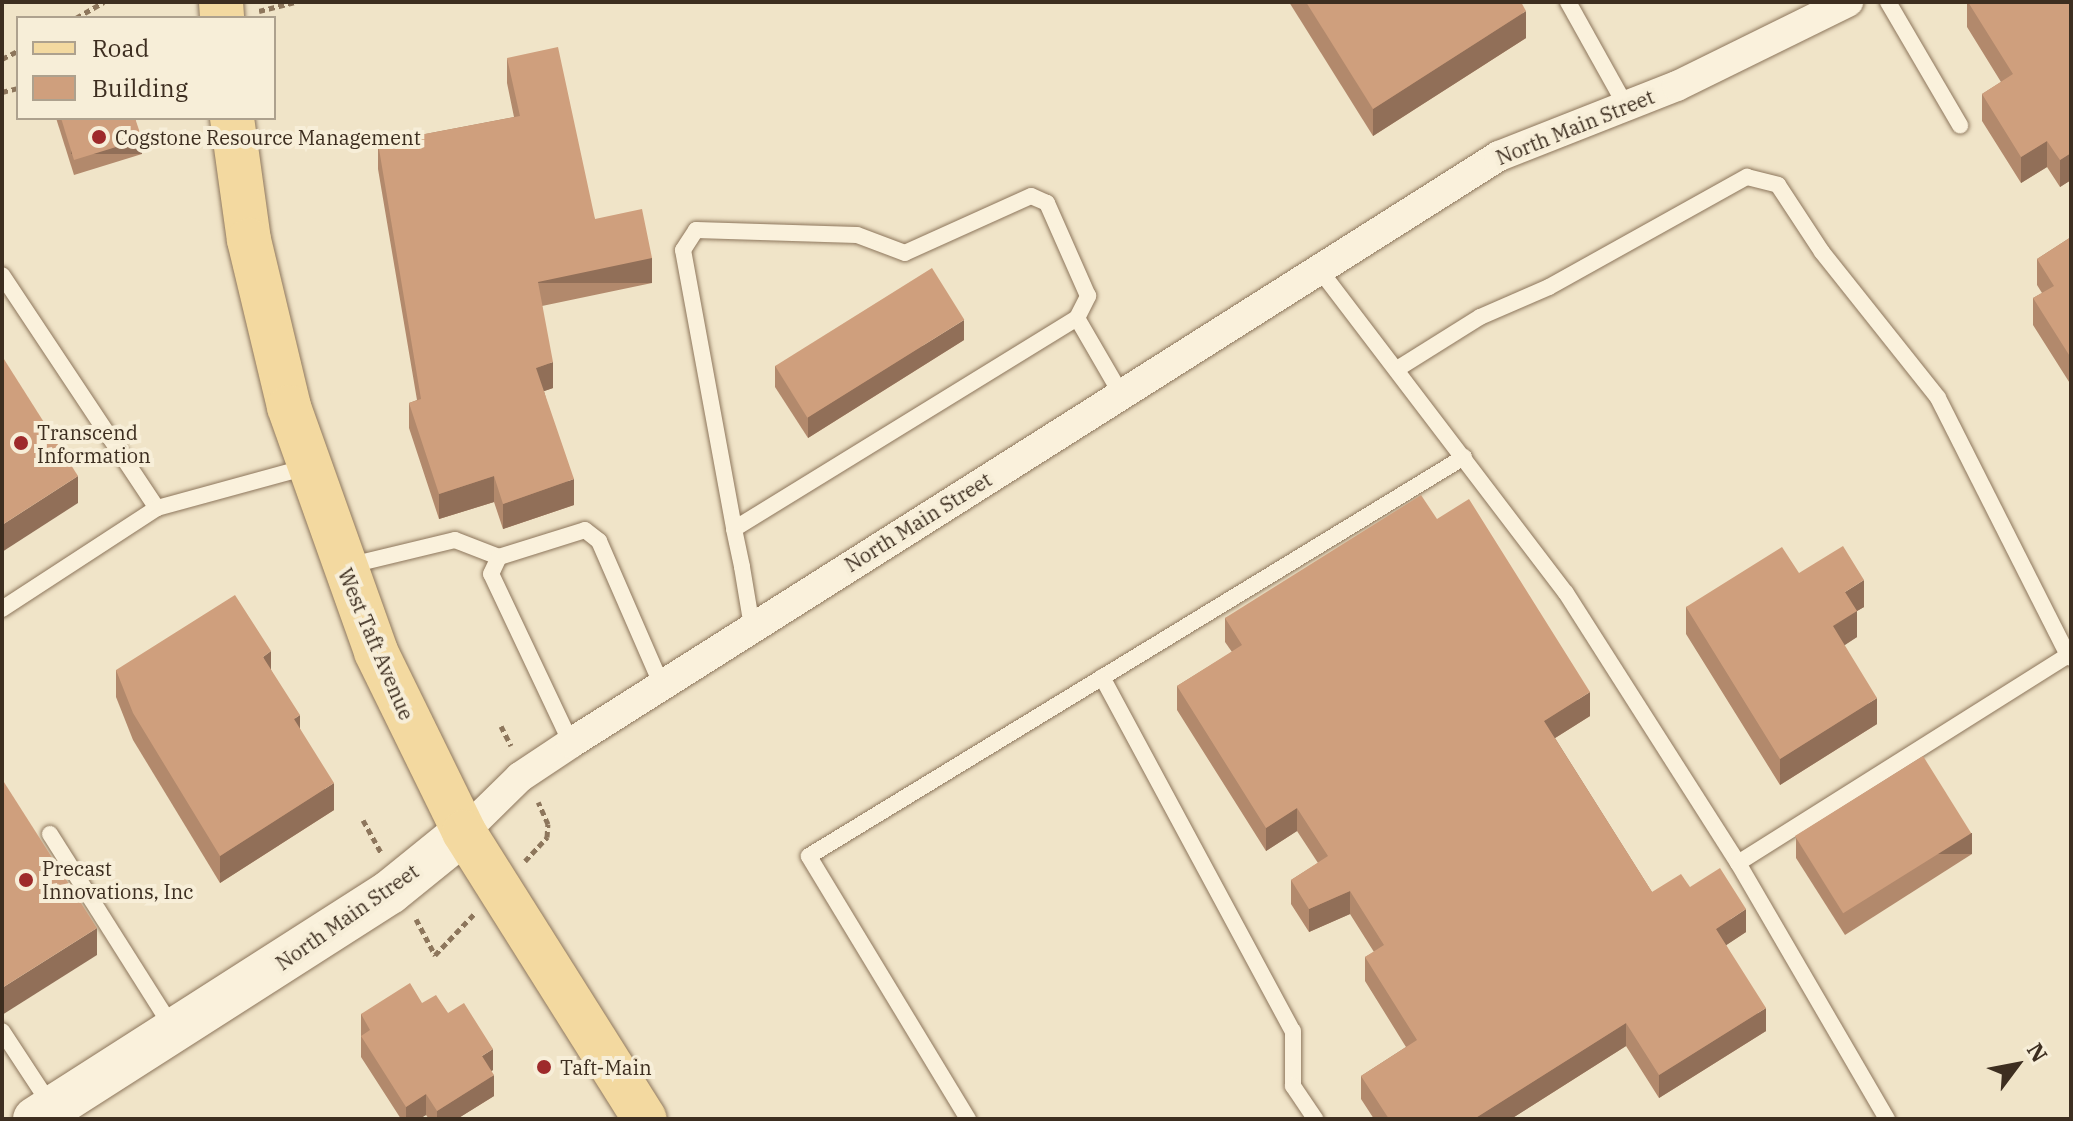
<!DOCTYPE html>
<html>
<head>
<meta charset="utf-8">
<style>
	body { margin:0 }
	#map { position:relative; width:2073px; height:1121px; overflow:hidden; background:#f0e4c8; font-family:"IBM Plex Serif",serif }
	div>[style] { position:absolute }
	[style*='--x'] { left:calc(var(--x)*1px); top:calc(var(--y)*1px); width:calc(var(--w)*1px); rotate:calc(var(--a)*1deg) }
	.path>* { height:5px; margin-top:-2.5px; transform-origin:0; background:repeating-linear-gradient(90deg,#8d765c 0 6px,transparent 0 10px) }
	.roads { filter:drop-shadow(0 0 2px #8d765c) drop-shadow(0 0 2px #8d765c) }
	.lane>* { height:16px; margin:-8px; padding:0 8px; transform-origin:8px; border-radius:8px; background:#faf1dc }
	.street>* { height:30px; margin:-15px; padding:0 15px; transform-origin:15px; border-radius:15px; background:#faf1dc }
	.secondary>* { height:44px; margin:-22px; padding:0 22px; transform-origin:22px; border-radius:22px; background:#faf1dc }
	.primary>* { height:44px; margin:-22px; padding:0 22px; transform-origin:22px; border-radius:22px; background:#f3d9a0 }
	.wall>* { inset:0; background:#b2896c }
	.shaded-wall>* { inset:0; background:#916f58; transform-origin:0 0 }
	.building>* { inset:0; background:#cf9f7d; transform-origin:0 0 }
	.dots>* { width:22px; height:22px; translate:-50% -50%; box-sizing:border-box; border:4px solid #f7eed8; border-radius:50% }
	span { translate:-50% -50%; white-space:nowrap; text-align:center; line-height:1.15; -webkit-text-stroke:8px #f7eed8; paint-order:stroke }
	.street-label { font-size:20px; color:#3d2e20 }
	.poi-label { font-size:20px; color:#3d2e20 }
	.left { translate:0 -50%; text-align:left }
	.frame { position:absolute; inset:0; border:4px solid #3d2e20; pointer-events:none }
	.legend { position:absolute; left:16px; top:16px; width:260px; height:104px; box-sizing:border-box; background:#f7eed8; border:2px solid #ada18e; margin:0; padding:10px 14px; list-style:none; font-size:24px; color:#3d2e20 }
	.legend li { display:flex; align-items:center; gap:16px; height:40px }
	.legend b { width:40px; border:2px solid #ada18e }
	.north { position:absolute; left:1977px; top:1025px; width:80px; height:80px; -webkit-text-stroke:6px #f7eed8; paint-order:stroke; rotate:58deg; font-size:22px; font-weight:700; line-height:32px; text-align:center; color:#3d2e20 }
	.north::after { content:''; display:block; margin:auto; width:28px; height:36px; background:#3d2e20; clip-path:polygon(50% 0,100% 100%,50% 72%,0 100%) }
</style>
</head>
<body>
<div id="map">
	<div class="path">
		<i style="--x:259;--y:11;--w:36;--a:-14"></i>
		<i style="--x:76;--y:18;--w:32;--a:-30"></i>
		<i style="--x:2;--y:59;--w:18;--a:-27"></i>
		<i style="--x:2;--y:92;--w:16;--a:-14"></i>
		<i style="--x:501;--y:726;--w:22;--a:63"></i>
		<i style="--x:363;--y:820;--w:38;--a:61"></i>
		<i style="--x:525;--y:861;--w:33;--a:-47"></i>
		<i style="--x:547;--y:837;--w:13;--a:-86"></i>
		<i style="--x:548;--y:824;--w:24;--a:-114"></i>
		<i style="--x:416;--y:919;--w:41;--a:62.2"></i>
		<i style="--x:435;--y:955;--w:57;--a:-46.4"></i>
	</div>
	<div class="roads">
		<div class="lane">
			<i style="--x:1568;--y:2;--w:119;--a:60.9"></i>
			<i style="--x:1888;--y:2;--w:143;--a:59.7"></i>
			<i style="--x:1319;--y:269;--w:407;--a:52.7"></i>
			<i style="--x:1566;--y:593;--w:320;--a:57.5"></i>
			<i style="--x:1738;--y:863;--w:296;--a:59.8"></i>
			<i style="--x:2;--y:275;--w:280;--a:56.4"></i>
			<i style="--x:1077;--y:318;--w:88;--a:59.9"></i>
			<i style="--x:1397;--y:369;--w:98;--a:-32.1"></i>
			<i style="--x:1480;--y:317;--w:75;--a:-23.5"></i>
			<i style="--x:1549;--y:287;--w:227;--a:-29.1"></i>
			<i style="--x:1747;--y:177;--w:32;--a:14"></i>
			<i style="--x:1778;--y:185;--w:80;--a:56.7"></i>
			<i style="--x:1822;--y:252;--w:186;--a:51.5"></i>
			<i style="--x:1938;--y:398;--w:288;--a:63.2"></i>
			<i style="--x:734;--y:529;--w:403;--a:-31.6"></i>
			<i style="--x:1077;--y:318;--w:25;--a:-63"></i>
			<i style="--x:1088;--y:296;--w:102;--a:-113.8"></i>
			<i style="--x:1047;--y:203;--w:17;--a:-156"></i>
			<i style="--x:1031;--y:196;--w:138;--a:155.7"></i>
			<i style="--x:905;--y:253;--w:51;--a:-159.4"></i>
			<i style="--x:857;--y:235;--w:161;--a:-178.2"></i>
			<i style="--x:696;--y:230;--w:24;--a:123"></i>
			<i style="--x:683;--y:250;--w:284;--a:79.6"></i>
			<i style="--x:734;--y:529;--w:39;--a:78"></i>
			<i style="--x:742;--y:567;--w:61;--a:80.5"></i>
			<i style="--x:347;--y:566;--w:111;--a:-13.5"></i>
			<i style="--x:455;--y:540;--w:47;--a:21.1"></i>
			<i style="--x:2;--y:609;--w:185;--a:-33.1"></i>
			<i style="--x:157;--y:508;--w:156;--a:-15.3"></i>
			<i style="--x:1102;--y:677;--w:402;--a:61.7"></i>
			<i style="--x:1293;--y:1031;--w:55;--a:90"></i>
			<i style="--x:1293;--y:1086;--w:40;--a:56"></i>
			<i style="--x:571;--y:743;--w:187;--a:-115.3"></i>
			<i style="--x:491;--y:574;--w:19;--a:-65"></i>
			<i style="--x:499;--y:557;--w:90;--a:-17.4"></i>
			<i style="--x:585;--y:530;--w:18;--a:38"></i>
			<i style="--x:599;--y:541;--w:158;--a:66.5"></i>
			<i style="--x:50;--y:834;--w:232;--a:57.7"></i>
			<i style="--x:1738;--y:863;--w:390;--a:-32.2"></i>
			<i style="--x:2068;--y:655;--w:4;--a:45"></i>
			<i style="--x:2;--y:1031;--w:91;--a:56.7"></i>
			<i style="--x:968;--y:1119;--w:307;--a:-121.2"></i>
			<i style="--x:809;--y:856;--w:767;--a:-31.35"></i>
		</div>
		<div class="street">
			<i style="--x:464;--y:832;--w:78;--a:-44.5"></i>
			<i style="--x:520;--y:777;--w:61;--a:-33.7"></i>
			<i style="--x:571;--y:743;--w:1098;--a:-32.32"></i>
			<i style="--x:1499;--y:156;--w:191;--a:-21.5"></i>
			<i style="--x:1677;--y:86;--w:191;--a:-26.2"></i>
		</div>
		<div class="secondary">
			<i style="--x:35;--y:1119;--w:421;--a:-32.6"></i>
			<i style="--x:390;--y:892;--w:95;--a:-39"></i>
		</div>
		<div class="primary">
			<i style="--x:221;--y:2;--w:16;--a:86"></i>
			<i style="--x:232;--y:118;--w:123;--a:82.1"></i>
			<i style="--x:249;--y:240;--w:172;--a:76.5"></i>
			<i style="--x:289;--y:407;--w:260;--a:70.4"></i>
			<i style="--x:376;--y:652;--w:200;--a:63.9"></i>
			<i style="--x:464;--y:832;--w:339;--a:57.8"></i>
		</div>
	</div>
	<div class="wall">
		<i style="clip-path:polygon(1289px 2px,1521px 2px,1526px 38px,1373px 136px)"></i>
		<i style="clip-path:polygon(1967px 2px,2071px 2px,2071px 180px,2060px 187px,2047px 167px,2021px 183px,1982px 121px,1982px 94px,2001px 82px,1967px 27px)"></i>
		<i style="clip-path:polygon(507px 58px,595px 219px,652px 283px,542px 306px,553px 388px,544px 391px,574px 505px,503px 529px,494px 502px,439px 519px,409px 428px,409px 403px,417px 400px,378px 169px,378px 143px,514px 117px,507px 83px)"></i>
		<i style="clip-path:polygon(56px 118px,135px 118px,142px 154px,74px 175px)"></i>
		<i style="clip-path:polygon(2071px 237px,2071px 385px,2033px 325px,2033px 298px,2042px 293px,2037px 285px,2037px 259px)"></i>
		<i style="clip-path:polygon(964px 340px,808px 438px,775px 387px,775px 366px)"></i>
		<i style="clip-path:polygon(1437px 519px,1590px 716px,1555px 738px,1652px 892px,1690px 887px,1746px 932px,1726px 945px,1766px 1031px,1659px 1098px,1626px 1046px,1511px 1119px,1374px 1119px,1361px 1099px,1361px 1076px,1406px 1047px,1365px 981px,1365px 957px,1374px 952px,1350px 914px,1309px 932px,1291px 904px,1291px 880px,1318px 863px,1297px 831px,1266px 851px,1177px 710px,1177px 686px,1232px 652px,1225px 642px,1225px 618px)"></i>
		<i style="clip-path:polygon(1799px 573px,1864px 607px,1857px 611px,1857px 637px,1844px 645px,1877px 724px,1780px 785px,1686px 634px,1686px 607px)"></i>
		<i style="clip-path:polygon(116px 670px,271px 670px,300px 729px,334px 810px,220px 883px,133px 740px,116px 697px)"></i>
		<i style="clip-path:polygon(1796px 837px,1972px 854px,1845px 935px,1796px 858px)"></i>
		<i style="clip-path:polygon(422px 1003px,448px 1013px,493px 1070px,491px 1071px,494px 1096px,457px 1119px,429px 1119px,426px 1115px,419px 1119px,401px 1119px,361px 1057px,361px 1014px)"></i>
	</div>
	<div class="shaded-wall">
		<i style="clip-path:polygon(1526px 11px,1526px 38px,1373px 136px,1373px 109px)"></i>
		<i style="left:142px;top:139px;width:15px;height:71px;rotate:90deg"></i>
		<i style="clip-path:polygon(2047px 141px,2047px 167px,2021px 183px,2021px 157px)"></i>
		<i style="clip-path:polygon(2071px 153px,2071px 180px,2060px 187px,2060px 160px)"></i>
		<i style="left:652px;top:258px;width:25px;height:116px;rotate:90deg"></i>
		<i style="clip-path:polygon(964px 320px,964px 340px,808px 438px,808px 417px)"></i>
		<i style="clip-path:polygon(553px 362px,553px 388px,536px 394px,536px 368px)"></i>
		<i style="clip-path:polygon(78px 476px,78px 503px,2px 552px,2px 525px)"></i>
		<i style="clip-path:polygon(494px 476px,494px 502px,439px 519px,439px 494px)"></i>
		<i style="clip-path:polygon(574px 479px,574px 505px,503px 529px,503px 504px)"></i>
		<i style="clip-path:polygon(1864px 580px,1864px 607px,1857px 611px,1857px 637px,1833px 653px,1833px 626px,1845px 592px)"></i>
		<i style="clip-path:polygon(271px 651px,271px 678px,263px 657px)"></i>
		<i style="clip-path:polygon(1590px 692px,1590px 716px,1544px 745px,1544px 721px)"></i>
		<i style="clip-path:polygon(1877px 698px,1877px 724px,1780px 785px,1780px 759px)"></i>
		<i style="clip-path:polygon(300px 715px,300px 741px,294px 719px)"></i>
		<i style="clip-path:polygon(334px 783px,334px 810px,220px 883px,220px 856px)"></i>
		<i style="clip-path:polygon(1297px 808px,1297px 831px,1266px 851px,1266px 828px)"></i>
		<i style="left:1972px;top:833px;width:21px;height:151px;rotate:90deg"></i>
		<i style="clip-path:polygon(1350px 891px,1350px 914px,1309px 932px,1309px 909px)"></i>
		<i style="clip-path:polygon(1746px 909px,1746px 932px,1716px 952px,1716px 929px)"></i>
		<i style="clip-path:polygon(97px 928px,97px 955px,2px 1015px,2px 988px)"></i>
		<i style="clip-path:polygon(1766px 1008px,1766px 1031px,1659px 1098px,1659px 1075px)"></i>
		<i style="clip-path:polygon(1626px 1023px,1626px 1046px,1511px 1119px,1474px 1119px)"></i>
		<i style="clip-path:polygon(493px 1049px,493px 1070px,482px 1077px,482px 1056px)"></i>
		<i style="clip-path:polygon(494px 1075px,494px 1096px,457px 1119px,437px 1119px,437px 1111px)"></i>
		<i style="clip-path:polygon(426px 1094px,426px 1115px,419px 1119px,406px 1119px,406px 1107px)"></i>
	</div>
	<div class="building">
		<i style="clip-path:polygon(1306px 2px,1521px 2px,1526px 11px,1373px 109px)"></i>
		<i style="clip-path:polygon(1968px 2px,2071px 2px,2071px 153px,2060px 160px,2047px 141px,2021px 157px,1982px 94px,2013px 74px)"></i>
		<i style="clip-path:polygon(558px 47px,595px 219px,642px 209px,652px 258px,538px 282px,553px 362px,536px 368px,574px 479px,503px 504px,494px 476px,439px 494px,409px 403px,421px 399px,378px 143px,520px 116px,507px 58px)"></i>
		<i style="clip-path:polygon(61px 118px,135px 118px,142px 139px,74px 160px)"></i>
		<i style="clip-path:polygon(2071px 237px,2071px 358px,2033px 298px,2054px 286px,2037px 259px)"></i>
		<i style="left:932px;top:268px;width:61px;height:185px;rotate:58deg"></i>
		<i style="clip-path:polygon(2px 356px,78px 476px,2px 525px)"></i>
		<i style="clip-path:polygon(1421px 495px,1437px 519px,1469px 499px,1590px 692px,1544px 721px,1652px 892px,1681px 874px,1690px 887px,1720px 868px,1746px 909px,1716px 929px,1766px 1008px,1659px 1075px,1626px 1023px,1474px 1119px,1389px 1119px,1361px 1076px,1417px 1040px,1365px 957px,1384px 945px,1350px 891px,1309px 909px,1291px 880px,1328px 856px,1297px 808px,1266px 828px,1177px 686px,1242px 645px,1225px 618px)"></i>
		<i style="clip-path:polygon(1843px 546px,1864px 580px,1845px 592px,1857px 611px,1833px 626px,1877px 698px,1780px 759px,1686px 607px,1782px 547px,1799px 573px)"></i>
		<i style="clip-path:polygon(235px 595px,271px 651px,263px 657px,300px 715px,294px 719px,334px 783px,220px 856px,133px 713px,116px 670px)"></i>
		<i style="left:1923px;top:756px;width:91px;height:151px;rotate:58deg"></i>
		<i style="clip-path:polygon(2px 779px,97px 928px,2px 988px)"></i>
		<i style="clip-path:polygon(410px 983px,422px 1003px,436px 995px,448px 1013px,464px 1003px,493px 1049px,482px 1056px,494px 1075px,437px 1111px,426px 1094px,406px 1107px,361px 1036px,370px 1030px,361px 1014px)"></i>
	</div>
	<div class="dots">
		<i style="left:99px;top:137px;background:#9e2a2b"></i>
		<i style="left:21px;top:443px;background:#9e2a2b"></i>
		<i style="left:26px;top:880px;background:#9e2a2b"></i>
		<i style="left:544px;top:1067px;background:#9e2a2b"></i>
	</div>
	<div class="street-label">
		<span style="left:1575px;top:127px;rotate:-22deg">North Main Street</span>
		<span style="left:918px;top:522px;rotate:-32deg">North Main Street</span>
		<span style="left:376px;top:644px;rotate:67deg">West Taft Avenue</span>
		<span style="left:347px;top:917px;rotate:-35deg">North Main Street</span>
	</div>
	<div class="poi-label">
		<span class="left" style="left:115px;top:137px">Cogstone Resource Management</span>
		<span class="left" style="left:37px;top:444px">Transcend<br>Information</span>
		<span class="left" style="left:42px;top:880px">Precast<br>Innovations, Inc</span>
		<span class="left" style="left:560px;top:1067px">Taft-Main</span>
	</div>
	<div class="frame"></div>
	<ul class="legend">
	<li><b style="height:10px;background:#f3d9a0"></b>Road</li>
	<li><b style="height:22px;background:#cf9f7d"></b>Building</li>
	</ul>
	<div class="north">N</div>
</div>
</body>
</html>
